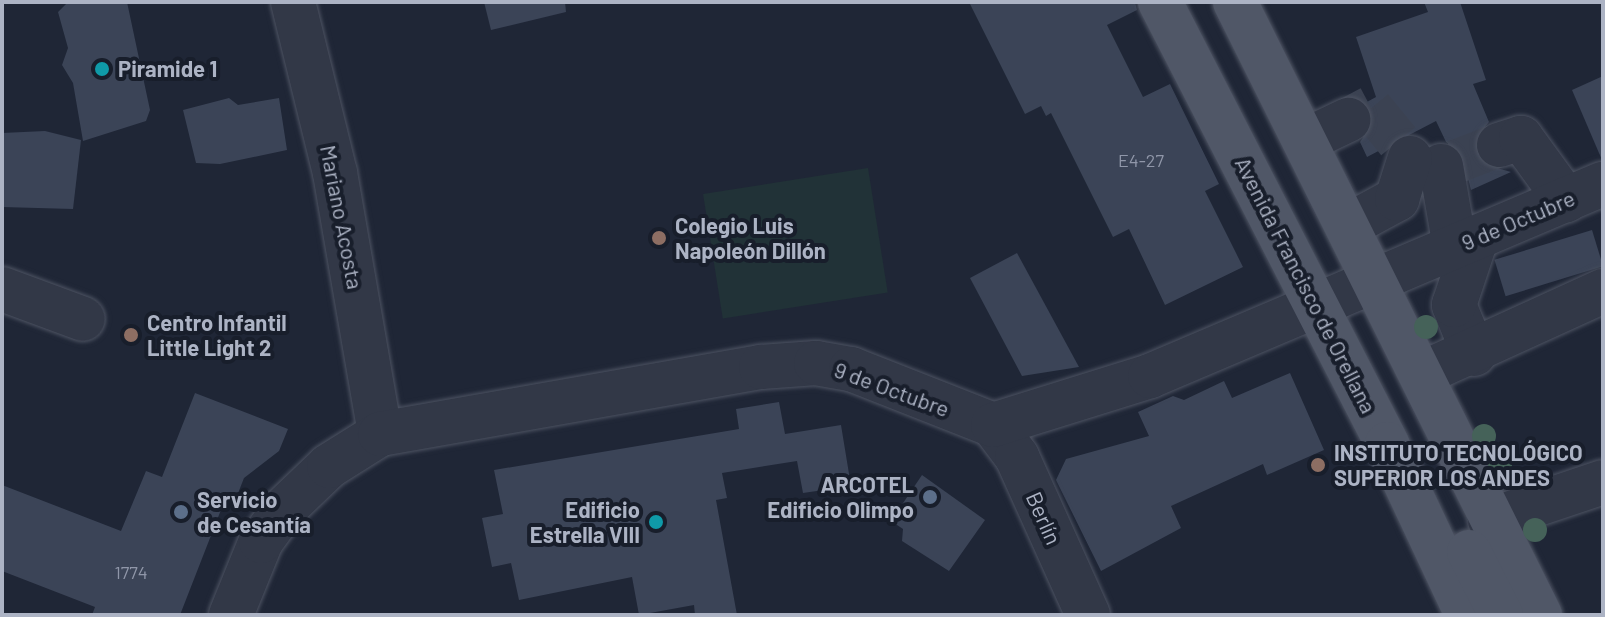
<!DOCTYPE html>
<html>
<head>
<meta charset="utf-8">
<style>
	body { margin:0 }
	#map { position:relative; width:1605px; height:617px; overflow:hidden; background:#1f2636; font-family:Barlow,sans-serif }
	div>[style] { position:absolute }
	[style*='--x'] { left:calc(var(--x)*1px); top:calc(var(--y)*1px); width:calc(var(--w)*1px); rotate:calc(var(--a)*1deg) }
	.green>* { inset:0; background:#213237; transform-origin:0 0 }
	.building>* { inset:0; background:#3b4457; transform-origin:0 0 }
	.minor-tunnel>* { height:44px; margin-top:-22px; transform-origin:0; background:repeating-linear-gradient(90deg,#3b4252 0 44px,transparent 0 66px) }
	.roads { filter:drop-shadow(0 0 2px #4d5362) drop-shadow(0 0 2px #4d5362) }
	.minor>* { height:44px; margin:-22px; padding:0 22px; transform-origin:22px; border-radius:22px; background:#323847 }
	.major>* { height:44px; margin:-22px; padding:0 22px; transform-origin:22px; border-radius:22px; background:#505767 }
	.trees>* { width:24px; height:24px; margin:-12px; border-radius:50%; background:#456259 }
	.dots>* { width:22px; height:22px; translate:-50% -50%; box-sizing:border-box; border:4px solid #181e2b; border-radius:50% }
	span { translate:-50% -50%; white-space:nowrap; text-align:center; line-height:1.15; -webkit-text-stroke:8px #181e2b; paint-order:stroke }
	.number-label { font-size:18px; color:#9097a9 }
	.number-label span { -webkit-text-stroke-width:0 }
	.poi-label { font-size:22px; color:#acb3c4; font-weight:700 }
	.left { translate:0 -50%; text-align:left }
	.right { translate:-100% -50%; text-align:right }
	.street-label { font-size:22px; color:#acb3c4 }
	.frame { position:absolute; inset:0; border:4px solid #acb3c4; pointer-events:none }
</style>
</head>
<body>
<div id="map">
	<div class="green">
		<i style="left:868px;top:168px;width:126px;height:167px;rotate:81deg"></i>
	</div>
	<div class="building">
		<i style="clip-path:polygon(68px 2px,127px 2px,150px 110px,146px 121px,83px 141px,73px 83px,62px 65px,68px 48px,58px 12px)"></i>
		<i style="clip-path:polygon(484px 2px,565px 2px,566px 12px,491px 30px)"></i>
		<i style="clip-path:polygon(969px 2px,1135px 2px,1137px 10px,1107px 25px,1143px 97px,1170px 84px,1219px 184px,1205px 191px,1243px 267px,1165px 305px,1129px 229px,1113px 237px,1051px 113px,1046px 116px,1041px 106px,1025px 114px)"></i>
		<i style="clip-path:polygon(1424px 2px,1460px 2px,1486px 80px,1473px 84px,1489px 122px,1475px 139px,1475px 152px,1483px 164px,1511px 172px,1471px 190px,1461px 151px,1446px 142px,1436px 121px,1367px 157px,1360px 142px,1373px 123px,1365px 103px,1376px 97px,1356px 37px,1428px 12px)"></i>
		<i style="clip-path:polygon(1603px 76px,1603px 160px,1602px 160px,1572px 90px)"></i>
		<i style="clip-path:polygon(229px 98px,238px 105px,279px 98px,287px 150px,220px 164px,196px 163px,183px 110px)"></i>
		<i style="clip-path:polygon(45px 131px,81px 140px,73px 209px,2px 207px,2px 133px)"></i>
		<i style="left:1592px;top:230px;width:38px;height:102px;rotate:73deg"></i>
		<i style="clip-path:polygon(1017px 253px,1079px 367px,1022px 376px,970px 278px)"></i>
		<i style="clip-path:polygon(1290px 373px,1324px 450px,1267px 475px,1263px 464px,1171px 506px,1181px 528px,1101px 571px,1056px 480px,1066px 459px,1149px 436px,1138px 412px,1173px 396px,1184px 400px,1224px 381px,1232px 398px)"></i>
		<i style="clip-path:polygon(195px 393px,288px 429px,279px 451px,244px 478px,235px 501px,226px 497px,180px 615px,92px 615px,95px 607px,2px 571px,2px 485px,121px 531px,146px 471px,162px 477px)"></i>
		<i style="clip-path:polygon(779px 402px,785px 434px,841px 425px,851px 486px,803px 493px,797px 461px,722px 473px,727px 498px,716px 500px,737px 615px,695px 615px,694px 605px,639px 615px,632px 577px,519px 600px,511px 563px,492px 567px,482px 518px,503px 514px,494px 470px,739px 429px,736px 409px)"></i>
		<i style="clip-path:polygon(922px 475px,985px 520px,949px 571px,902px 541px,903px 529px,891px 521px)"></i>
	</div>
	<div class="minor-tunnel">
		<i style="--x:1348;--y:120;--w:26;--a:-28"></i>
		<i style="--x:1371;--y:108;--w:43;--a:50.7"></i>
		<i style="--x:1455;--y:162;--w:47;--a:-21.1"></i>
	</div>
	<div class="roads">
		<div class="minor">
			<i style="--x:293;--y:2;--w:176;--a:76.2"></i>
			<i style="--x:335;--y:173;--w:265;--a:80.2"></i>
			<i style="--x:1306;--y:140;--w:47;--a:-25.5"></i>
			<i style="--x:1499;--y:145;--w:23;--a:-18"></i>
			<i style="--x:1521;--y:138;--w:77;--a:54"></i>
			<i style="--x:1441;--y:166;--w:82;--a:80.2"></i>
			<i style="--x:1349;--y:225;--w:55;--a:-28.4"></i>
			<i style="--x:1397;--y:199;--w:43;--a:-72.4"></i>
			<i style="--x:2;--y:289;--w:86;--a:20.3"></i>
			<i style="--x:1474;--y:354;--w:53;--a:-112.2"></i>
			<i style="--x:1454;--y:305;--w:70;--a:-71.6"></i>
			<i style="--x:1421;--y:374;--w:200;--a:-24.5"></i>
			<i style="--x:993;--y:425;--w:40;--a:53"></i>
			<i style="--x:1017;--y:457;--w:173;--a:65.8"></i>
			<i style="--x:1490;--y:520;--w:119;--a:-18.6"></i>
			<i style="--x:231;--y:615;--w:80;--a:-67.9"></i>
			<i style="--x:261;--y:541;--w:39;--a:-54"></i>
			<i style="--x:284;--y:509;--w:62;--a:-43.7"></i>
			<i style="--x:329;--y:466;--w:60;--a:-32.1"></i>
			<i style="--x:380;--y:434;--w:387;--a:-10"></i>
			<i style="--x:761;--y:367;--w:55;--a:-4.2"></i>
			<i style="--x:816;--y:363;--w:36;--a:10"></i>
			<i style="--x:851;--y:369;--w:153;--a:21.5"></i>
			<i style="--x:993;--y:425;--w:164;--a:-17.3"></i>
			<i style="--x:1150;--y:376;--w:492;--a:-23"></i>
		</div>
		<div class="major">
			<i style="--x:1160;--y:2;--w:497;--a:62.8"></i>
			<i style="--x:1387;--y:444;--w:189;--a:64.9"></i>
			<i style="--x:1235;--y:2;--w:685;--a:63.55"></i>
			<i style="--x:1469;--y:552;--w:71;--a:63.1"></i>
		</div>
	</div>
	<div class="trees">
		<i style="left:1426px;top:327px"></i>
		<i style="left:1484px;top:436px"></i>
		<i style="left:1500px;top:467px"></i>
		<i style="left:1535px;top:530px"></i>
	</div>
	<div class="dots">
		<i style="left:102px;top:69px;background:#0f9aa8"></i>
		<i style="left:659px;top:238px;background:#8d6e63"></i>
		<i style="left:131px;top:335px;background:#8d6e63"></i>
		<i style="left:1318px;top:465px;background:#8d6e63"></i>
		<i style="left:930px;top:497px;background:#5c6f8a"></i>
		<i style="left:181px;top:512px;background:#5c6f8a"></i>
		<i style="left:656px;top:522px;background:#0f9aa8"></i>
	</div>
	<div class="number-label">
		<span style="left:1141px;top:160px">E4-27</span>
		<span style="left:131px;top:572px">1774</span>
	</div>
	<div class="poi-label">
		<span class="left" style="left:118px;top:69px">Piramide 1</span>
		<span class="left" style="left:675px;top:238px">Colegio Luis<br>Napoleón Dillón</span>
		<span class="left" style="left:147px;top:335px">Centro Infantil<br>Little Light 2</span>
		<span class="left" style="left:1334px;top:465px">INSTITUTO TECNOLÓGICO<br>SUPERIOR LOS ANDES</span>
		<span class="right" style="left:914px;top:497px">ARCOTEL<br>Edificio Olimpo</span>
		<span class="left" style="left:197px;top:512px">Servicio<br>de Cesantía</span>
		<span class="right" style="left:640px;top:522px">Edificio<br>Estrella VIII</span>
	</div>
	<div class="street-label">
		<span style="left:342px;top:217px;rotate:79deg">Mariano Acosta</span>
		<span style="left:1518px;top:220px;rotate:-23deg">9 de Octubre</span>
		<span style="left:1306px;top:285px;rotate:63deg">Avenida Francisco de Orellana</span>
		<span style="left:892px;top:389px;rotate:20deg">9 de Octubre</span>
		<span style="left:1044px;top:518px;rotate:66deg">Berlín</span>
	</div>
	<div class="frame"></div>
</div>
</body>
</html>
